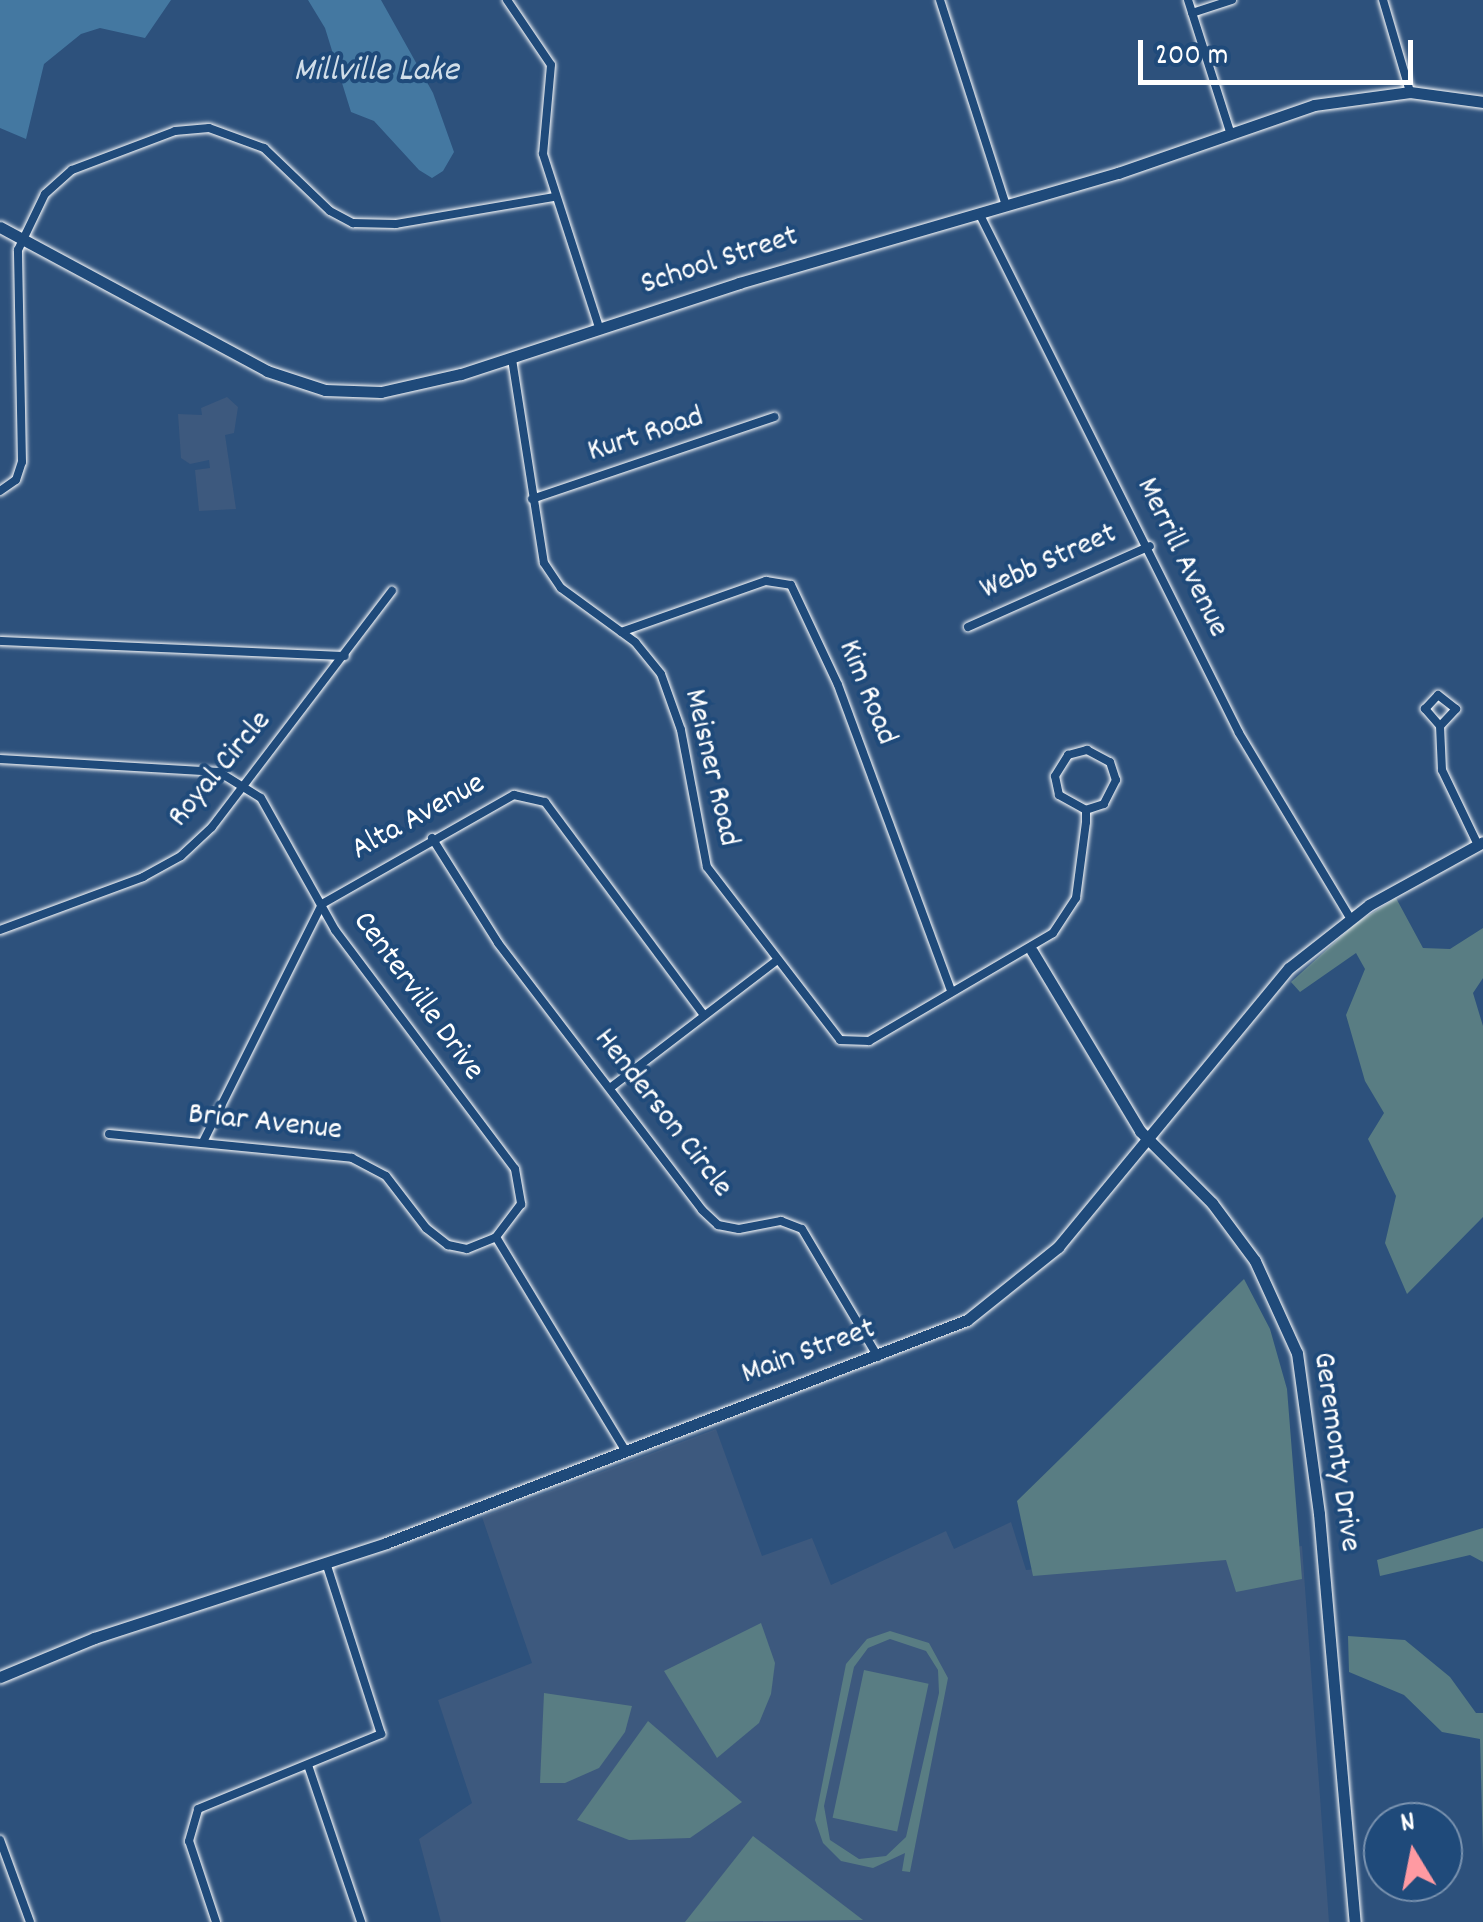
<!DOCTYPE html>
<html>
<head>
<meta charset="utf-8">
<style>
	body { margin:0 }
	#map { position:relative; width:1483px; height:1922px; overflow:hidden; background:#2d517c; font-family:Dekko,sans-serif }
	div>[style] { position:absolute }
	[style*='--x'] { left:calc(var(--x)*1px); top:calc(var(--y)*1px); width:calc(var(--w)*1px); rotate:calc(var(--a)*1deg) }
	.built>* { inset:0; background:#3d597e }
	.green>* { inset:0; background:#597d83; transform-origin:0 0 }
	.water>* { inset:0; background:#4478a1 }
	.roads { filter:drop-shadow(0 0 2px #fff) drop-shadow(0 0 2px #fff) }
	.street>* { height:8px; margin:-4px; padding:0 4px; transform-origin:4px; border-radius:4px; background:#1f4a7a }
	.secondary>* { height:11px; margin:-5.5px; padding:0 5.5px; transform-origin:5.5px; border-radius:5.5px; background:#1f4a7a }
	span { translate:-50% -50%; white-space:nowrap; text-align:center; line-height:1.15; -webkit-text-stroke:8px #1f4a7a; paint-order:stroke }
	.street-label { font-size:32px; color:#fff }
	.water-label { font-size:35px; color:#d0dde8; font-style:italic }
	.north { position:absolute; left:1363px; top:1802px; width:100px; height:100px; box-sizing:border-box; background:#1f4a7a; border:2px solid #7992af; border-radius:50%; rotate:350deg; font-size:28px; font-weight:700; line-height:40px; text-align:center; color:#fff }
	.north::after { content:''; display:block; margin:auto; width:35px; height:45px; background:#ff9aa2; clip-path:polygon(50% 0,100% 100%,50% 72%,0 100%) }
	.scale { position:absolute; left:1138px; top:40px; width:275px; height:45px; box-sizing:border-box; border:5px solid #fff; border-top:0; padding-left:12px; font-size:30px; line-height:35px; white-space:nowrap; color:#fff; -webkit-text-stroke:8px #1f4a7a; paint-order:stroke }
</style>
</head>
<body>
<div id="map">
	<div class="built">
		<i style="clip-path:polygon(227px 397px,238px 407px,234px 433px,225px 435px,236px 509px,199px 511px,195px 470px,210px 468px,209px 460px,190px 464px,181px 458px,178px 414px,202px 415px,201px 408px)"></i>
		<i style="clip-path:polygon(716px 1429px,762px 1556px,812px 1538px,831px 1585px,946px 1531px,954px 1549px,1011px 1522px,1026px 1570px,1302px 1546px,1329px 1922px,441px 1922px,419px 1839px,472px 1803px,438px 1700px,532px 1663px,482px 1517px)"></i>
	</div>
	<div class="green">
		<i style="clip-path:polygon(1396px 898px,1423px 948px,1450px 949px,1483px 928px,1483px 978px,1473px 993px,1483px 1026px,1483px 1217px,1407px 1294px,1385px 1243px,1396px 1196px,1368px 1139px,1384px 1113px,1365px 1081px,1346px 1015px,1365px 969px,1356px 953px,1300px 992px,1291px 982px,1355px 924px)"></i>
		<i style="clip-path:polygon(1244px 1279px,1270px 1329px,1287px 1389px,1302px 1579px,1236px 1592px,1226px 1560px,1033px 1576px,1017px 1501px)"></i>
		<i style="clip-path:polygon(1483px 1528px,1483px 1562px,1470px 1555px,1380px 1576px,1377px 1560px)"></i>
		<i style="clip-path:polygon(761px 1623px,775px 1663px,771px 1694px,759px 1723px,717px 1758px,664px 1671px)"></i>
		<i style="clip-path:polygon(evenodd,890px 1631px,929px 1643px,948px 1678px,910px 1872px,902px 1871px,905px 1853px,873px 1868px,841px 1861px,823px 1843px,815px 1820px,846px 1664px,867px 1639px,890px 1631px,890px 1639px,926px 1651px,938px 1670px,939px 1693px,906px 1837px,886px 1856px,859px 1859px,830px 1840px,824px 1806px,854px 1667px,868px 1648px,890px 1639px)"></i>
		<i style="clip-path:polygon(1348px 1636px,1405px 1640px,1450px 1677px,1476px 1713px,1483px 1713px,1483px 1853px,1480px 1739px,1442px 1732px,1404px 1695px,1349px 1672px)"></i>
		<i style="left:864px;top:1670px;width:66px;height:151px;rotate:12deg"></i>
		<i style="clip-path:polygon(544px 1693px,632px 1706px,625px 1732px,599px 1768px,565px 1783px,540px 1783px)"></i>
		<i style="clip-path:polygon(648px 1721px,742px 1802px,690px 1838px,629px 1840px,577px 1820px)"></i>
		<i style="clip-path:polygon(753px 1836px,863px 1920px,685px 1922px)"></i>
	</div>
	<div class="water">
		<i style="clip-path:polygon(0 0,171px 0,145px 38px,100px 28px,81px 34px,44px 64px,26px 139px,0 128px)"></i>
		<i style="clip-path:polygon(308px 0,381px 0,433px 93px,454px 152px,443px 171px,432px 178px,419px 170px,374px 121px,351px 112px,325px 28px)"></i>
	</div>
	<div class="roads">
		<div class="street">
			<i style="--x:507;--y:0;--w:78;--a:55.9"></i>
			<i style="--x:551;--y:65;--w:89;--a:95.1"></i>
			<i style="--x:543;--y:154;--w:185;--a:72.1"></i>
			<i style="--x:940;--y:0;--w:215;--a:72.2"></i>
			<i style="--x:1188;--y:0;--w:139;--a:72.3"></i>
			<i style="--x:1383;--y:0;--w:96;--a:73.6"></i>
			<i style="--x:1192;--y:13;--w:42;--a:-18"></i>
			<i style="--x:979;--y:213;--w:581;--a:63.43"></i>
			<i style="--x:1239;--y:733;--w:216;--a:59"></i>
			<i style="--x:512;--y:359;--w:206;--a:81.1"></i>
			<i style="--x:544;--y:563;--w:30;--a:56"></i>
			<i style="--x:561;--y:588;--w:92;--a:36.1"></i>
			<i style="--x:635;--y:642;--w:41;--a:50.9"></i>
			<i style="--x:661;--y:674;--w:59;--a:70.3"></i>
			<i style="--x:681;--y:730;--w:139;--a:79.3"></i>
			<i style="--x:707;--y:867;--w:218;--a:52.4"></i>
			<i style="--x:840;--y:1040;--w:29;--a:2"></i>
			<i style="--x:869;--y:1041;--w:213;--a:-30.4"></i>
			<i style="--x:1053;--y:933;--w:42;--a:-56.7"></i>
			<i style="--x:1076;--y:898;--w:77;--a:-82.5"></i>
			<i style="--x:1086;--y:822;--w:12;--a:-90"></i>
			<i style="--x:1086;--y:810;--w:31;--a:-151"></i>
			<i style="--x:1059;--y:795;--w:19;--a:-102"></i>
			<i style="--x:1055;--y:776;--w:25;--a:-58"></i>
			<i style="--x:1068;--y:755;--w:20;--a:-15"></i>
			<i style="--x:1087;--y:750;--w:26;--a:28"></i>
			<i style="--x:1110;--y:762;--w:19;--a:72"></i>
			<i style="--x:1116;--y:780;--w:27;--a:117"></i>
			<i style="--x:1104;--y:804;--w:19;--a:162"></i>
			<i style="--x:0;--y:491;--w:19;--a:-35"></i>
			<i style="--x:16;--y:480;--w:19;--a:-72"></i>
			<i style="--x:22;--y:462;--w:212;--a:-91.1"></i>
			<i style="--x:18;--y:250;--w:62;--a:-64.3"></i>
			<i style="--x:45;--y:194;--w:36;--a:-42"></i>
			<i style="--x:72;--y:170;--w:110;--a:-20.7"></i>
			<i style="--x:175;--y:131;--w:34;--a:-5"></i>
			<i style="--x:209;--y:128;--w:59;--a:20"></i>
			<i style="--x:264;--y:148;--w:91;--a:43.7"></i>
			<i style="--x:330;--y:211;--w:26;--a:28"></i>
			<i style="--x:353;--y:223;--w:43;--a:1.3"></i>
			<i style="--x:396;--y:224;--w:160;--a:-9.7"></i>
			<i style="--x:532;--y:499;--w:256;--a:-18.7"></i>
			<i style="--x:968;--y:627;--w:199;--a:-24"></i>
			<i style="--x:621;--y:632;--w:154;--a:-19.4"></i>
			<i style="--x:766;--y:581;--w:25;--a:9"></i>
			<i style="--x:791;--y:585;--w:110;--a:64.8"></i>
			<i style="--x:838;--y:685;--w:326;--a:69.7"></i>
			<i style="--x:0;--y:641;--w:345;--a:2.5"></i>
			<i style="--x:1440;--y:726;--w:23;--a:-131"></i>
			<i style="--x:1425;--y:709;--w:19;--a:-47"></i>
			<i style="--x:1438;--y:695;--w:23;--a:38"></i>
			<i style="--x:1456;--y:709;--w:23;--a:133"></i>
			<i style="--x:1440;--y:726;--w:44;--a:87.4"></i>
			<i style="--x:1442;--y:770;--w:83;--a:64.4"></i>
			<i style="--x:0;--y:759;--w:219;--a:3.4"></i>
			<i style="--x:219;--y:772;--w:49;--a:31.8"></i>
			<i style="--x:261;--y:798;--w:151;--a:60.7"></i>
			<i style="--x:335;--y:930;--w:299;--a:53"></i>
			<i style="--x:515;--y:1169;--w:36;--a:80"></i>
			<i style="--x:521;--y:1204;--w:41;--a:127.1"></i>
			<i style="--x:496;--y:1237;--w:249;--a:58.8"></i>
			<i style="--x:432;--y:838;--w:124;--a:57.8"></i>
			<i style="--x:498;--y:943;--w:336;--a:52.6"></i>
			<i style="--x:702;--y:1210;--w:22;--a:43"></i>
			<i style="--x:718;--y:1225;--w:21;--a:11"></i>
			<i style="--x:739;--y:1229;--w:43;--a:-10.8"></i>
			<i style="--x:781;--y:1221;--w:22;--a:21"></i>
			<i style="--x:802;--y:1229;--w:149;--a:59.3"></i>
			<i style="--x:0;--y:930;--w:153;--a:-20.3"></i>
			<i style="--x:143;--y:877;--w:43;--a:-28.9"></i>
			<i style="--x:181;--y:856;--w:42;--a:-43.1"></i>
			<i style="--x:212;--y:827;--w:297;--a:-52.7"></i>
			<i style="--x:610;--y:1088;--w:208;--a:-37.4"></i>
			<i style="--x:109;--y:1134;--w:244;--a:5.6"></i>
			<i style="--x:352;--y:1158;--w:38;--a:28"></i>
			<i style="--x:386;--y:1176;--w:66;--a:52.4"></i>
			<i style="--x:426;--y:1228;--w:28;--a:38"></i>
			<i style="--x:448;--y:1245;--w:19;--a:12"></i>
			<i style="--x:467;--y:1249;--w:31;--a:-22"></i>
			<i style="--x:203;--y:1142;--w:266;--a:-63.4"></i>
			<i style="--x:322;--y:904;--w:221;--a:-29.6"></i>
			<i style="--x:514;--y:795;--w:32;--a:13"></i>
			<i style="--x:545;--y:802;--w:266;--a:53.3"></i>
			<i style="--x:308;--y:1765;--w:166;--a:71.3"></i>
			<i style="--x:0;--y:1840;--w:87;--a:69.9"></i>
			<i style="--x:216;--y:1922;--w:85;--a:-108.4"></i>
			<i style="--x:189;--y:1841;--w:33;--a:-74"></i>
			<i style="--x:198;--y:1809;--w:198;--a:-22.3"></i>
			<i style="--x:381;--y:1734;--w:180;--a:-107.8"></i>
		</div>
		<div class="secondary">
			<i style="--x:0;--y:227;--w:303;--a:28.3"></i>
			<i style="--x:267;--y:371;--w:61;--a:18.1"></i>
			<i style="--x:325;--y:390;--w:56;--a:2"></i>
			<i style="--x:381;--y:392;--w:82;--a:-12.7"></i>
			<i style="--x:461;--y:374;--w:293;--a:-18.1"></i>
			<i style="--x:739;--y:283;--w:395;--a:-16.2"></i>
			<i style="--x:1118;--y:173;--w:207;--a:-19.1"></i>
			<i style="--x:1314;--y:105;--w:97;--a:-7.7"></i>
			<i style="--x:1410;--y:92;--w:74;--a:7.8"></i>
			<i style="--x:1032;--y:951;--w:210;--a:59"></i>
			<i style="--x:1140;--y:1131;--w:102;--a:45"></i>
			<i style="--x:1212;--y:1203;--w:72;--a:53.4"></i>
			<i style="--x:1255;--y:1261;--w:101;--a:65.5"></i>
			<i style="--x:1297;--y:1353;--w:162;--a:82.2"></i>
			<i style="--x:1319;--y:1514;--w:410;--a:85"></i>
			<i style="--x:0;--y:1677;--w:102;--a:-22.5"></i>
			<i style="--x:94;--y:1638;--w:307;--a:-18"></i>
			<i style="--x:386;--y:1543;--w:622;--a:-21"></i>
			<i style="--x:967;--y:1320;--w:117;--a:-38.7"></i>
			<i style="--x:1058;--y:1247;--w:362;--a:-50.4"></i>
			<i style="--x:1289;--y:968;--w:102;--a:-38.2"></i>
			<i style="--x:1369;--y:905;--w:130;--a:-28.9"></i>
		</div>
	</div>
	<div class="street-label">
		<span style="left:720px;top:262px;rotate:-18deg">School Street</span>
		<span style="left:646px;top:436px;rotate:-18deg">Kurt Road</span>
		<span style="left:1181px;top:558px;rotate:64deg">Merrill Avenue</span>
		<span style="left:1049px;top:563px;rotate:-24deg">Webb Street</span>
		<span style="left:866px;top:693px;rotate:68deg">Kim Road</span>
		<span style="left:710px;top:768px;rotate:77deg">Meisner Road</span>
		<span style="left:221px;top:770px;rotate:-50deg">Royal Circle</span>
		<span style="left:419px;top:818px;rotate:-29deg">Alta Avenue</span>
		<span style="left:417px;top:997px;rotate:54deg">Centerville Drive</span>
		<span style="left:662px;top:1114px;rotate:52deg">Henderson Circle</span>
		<span style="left:265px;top:1124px;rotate:6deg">Briar Avenue</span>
		<span style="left:809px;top:1353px;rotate:-20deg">Main Street</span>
		<span style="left:1335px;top:1452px;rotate:82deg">Geremonty Drive</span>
	</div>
	<div class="water-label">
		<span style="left:376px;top:72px">Millville Lake</span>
	</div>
	<div class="north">N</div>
	<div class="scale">200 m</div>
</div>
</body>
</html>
